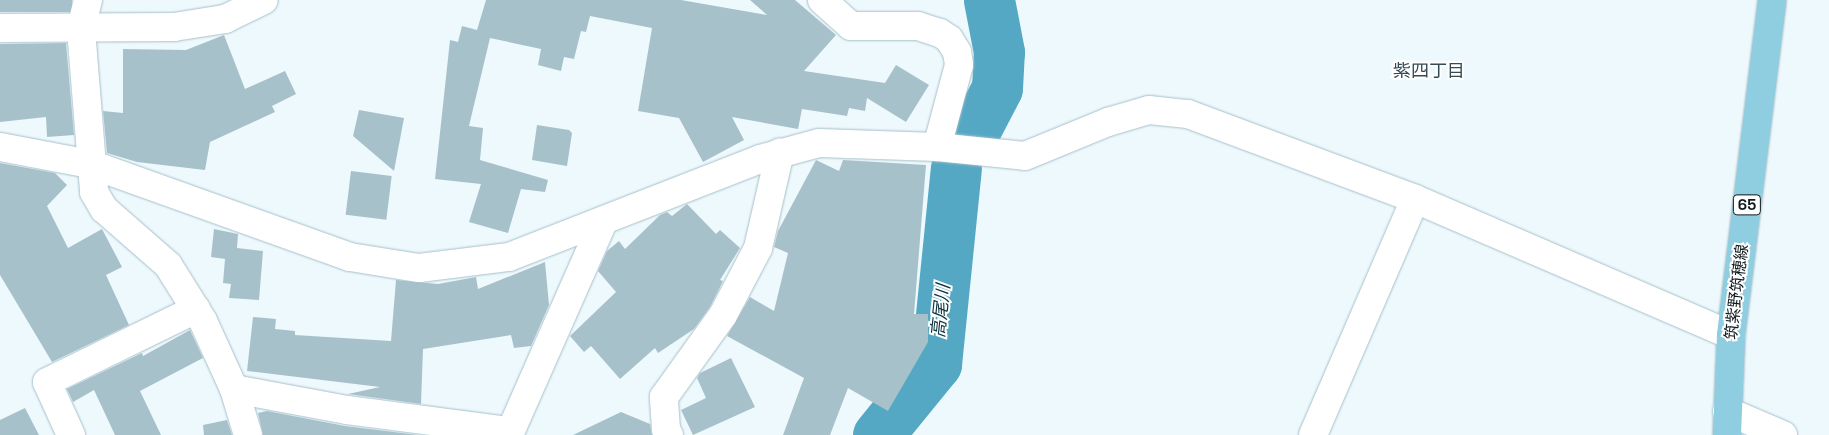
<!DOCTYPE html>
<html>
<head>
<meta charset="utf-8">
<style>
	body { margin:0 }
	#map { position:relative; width:1829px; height:435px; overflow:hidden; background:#eef9fd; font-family:"Space Grotesk","Noto Sans JP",sans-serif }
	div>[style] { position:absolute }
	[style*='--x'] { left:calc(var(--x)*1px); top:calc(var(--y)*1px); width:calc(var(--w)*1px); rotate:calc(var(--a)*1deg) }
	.river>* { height:51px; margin:-25.5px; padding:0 25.5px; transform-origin:25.5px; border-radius:25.5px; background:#55a8c4 }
	.building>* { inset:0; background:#a7c1cb; transform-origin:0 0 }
	.roads { filter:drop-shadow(0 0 1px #a6c0ca) drop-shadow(0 0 1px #a6c0ca) }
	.minor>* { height:28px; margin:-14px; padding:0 14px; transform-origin:14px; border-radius:14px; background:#fff }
	.primary>* { height:28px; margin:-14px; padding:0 14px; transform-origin:14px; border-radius:14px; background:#8fcde1 }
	span { translate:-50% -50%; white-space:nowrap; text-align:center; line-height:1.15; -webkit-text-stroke:4px #fff; paint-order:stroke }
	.shield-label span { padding:1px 4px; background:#fff; border:1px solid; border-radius:4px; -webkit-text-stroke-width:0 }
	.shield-label { font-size:15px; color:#0f191c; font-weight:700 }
	.street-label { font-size:16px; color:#0f191c }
	.neighbourhood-label { font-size:18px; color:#354c55 }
	.water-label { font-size:18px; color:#0a323f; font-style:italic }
</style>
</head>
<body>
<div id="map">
	<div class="river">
		<i style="--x:971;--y:138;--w:56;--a:-62.5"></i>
		<i style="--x:997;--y:88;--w:36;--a:-87"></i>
		<i style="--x:999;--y:52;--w:53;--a:-100.9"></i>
		<i style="--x:878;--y:435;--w:92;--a:-50.8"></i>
		<i style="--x:936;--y:364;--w:197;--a:-84.2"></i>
	</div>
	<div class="building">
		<i style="left:0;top:0;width:72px;height:12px"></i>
		<i style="clip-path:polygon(486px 0,681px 0,767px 15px,750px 0,795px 0,836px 35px,804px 71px,885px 83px,896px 65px,929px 85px,906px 122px,867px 98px,865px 111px,849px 108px,847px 116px,802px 109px,798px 129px,732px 117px,744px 140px,703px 162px,679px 118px,638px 111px,652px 28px,590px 16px,586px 32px,581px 31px,574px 59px,564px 57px,561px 71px,538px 65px,541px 49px,490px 38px,469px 126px,483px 128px,480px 160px,548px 180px,545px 192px,521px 189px,508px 233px,469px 222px,481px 184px,435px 179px,450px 40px,458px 42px,462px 26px,477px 30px)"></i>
		<i style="clip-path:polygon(224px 35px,245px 89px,285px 71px,296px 94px,272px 106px,275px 112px,210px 142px,205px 170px,137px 162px,107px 153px,103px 111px,123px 113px,123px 49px,186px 50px)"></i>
		<i style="clip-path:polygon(66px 43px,74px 135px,47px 137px,46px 117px,0 122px,0 44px)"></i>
		<i style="clip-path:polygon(359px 110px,404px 118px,394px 171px,353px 136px)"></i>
		<i style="clip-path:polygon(537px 125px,569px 130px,572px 133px,567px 166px,532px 160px)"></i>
		<i style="clip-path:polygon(816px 160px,839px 171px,843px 160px,926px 165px,914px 314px,928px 314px,928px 342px,888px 411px,848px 388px,830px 435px,783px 435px,804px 378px,727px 336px,750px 297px,774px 311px,788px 253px,774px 247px,778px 231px)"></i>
		<i style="clip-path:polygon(0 163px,55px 173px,67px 185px,47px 206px,68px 248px,102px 229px,122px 267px,106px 275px,129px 325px,52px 362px,0 275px)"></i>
		<i style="left:351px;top:171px;width:41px;height:44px;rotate:7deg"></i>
		<i style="clip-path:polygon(687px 204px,716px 234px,720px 230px,740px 248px,720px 280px,723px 281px,710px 307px,694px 329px,658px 353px,655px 348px,620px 379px,591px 346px,584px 352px,570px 336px,616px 292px,598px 271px,607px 251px,619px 241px,625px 249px,660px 215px,667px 212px,672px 216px)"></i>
		<i style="clip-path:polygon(214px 229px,238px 234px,237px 248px,263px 251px,259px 300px,229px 298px,231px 284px,223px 283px,225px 259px,211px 257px)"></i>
		<i style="clip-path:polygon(545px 262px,549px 305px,531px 346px,514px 348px,511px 335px,423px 349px,421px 404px,348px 394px,380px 387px,247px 371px,253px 317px,276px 319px,275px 329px,295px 331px,295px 335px,391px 341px,396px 280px,438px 284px,476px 277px,478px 289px)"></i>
		<i style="clip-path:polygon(190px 330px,203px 358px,140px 391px,161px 435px,115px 435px,94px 390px,73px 402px,67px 389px,142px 353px,143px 356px)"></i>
		<i style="clip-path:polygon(731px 358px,755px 407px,693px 435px,681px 410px,706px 398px,697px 378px,700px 373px)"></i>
		<i style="clip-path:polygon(25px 408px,39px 435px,0 435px,0 420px)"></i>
		<i style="clip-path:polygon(267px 411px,345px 426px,418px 435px,263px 435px,258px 413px)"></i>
		<i style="clip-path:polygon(621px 412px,650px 424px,652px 435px,573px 435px)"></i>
		<i style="clip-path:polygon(227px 420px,232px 435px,204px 435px,203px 425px)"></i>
	</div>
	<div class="roads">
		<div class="minor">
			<i style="--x:88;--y:0;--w:30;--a:104"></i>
			<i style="--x:81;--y:29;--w:164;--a:85.4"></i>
			<i style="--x:94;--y:192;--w:20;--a:60"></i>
			<i style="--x:104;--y:209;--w:85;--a:41.2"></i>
			<i style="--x:168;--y:265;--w:66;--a:58"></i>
			<i style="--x:203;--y:321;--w:75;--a:65.5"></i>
			<i style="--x:234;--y:389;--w:48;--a:73.1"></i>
			<i style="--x:822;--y:0;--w:39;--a:42"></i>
			<i style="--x:851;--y:26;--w:67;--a:0"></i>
			<i style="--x:918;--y:26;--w:23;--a:18"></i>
			<i style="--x:940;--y:33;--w:11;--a:34"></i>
			<i style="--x:949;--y:39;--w:15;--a:58"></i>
			<i style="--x:957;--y:52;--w:13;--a:81"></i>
			<i style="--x:959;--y:65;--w:85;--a:105"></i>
			<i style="--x:0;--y:28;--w:174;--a:-0.3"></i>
			<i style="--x:174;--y:27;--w:52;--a:-8.9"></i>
			<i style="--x:225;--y:19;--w:43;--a:-26"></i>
			<i style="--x:0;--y:147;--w:92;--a:10.7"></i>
			<i style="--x:90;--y:164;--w:276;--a:19.7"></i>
			<i style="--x:350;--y:257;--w:70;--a:9.1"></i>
			<i style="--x:419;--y:268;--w:91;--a:-7"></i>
			<i style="--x:509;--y:257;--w:269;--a:-21.3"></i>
			<i style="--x:760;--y:159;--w:61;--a:-15.2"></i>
			<i style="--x:819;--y:143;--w:118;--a:1.9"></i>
			<i style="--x:937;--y:147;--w:88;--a:5.8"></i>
			<i style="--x:1025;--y:156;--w:90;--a:-22.3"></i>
			<i style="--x:1108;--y:122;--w:43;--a:-16.3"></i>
			<i style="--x:1149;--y:110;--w:39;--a:6"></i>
			<i style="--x:1188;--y:114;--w:242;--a:20.5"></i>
			<i style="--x:1415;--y:199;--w:344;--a:23.3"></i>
			<i style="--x:234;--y:389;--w:115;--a:10.5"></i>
			<i style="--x:347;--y:410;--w:162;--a:7.4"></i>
			<i style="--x:1727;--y:411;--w:61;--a:23.2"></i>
			<i style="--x:71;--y:435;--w:58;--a:-114.4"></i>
			<i style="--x:47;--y:382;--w:166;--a:-26.1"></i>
			<i style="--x:509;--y:435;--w:233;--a:-66.2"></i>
			<i style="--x:669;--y:435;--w:7;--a:-117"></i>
			<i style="--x:666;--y:429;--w:32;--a:-94"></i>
			<i style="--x:664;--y:397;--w:101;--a:-54.3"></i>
			<i style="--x:723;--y:315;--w:76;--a:-62.4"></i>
			<i style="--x:758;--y:248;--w:98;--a:-77.1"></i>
			<i style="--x:1313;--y:435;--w:257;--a:-66.6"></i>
		</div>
		<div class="primary">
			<i style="--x:1727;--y:435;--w:100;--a:-87.7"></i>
			<i style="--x:1731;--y:335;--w:337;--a:-83"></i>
		</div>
	</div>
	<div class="shield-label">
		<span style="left:1747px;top:205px">65</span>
	</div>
	<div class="street-label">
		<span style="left:1737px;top:292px;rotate:-83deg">筑紫野筑穂線</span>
	</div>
	<div class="neighbourhood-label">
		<span style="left:1429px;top:71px">紫四丁目</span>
	</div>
	<div class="water-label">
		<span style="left:941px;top:311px;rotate:-84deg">高尾川</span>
	</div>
</div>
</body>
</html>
